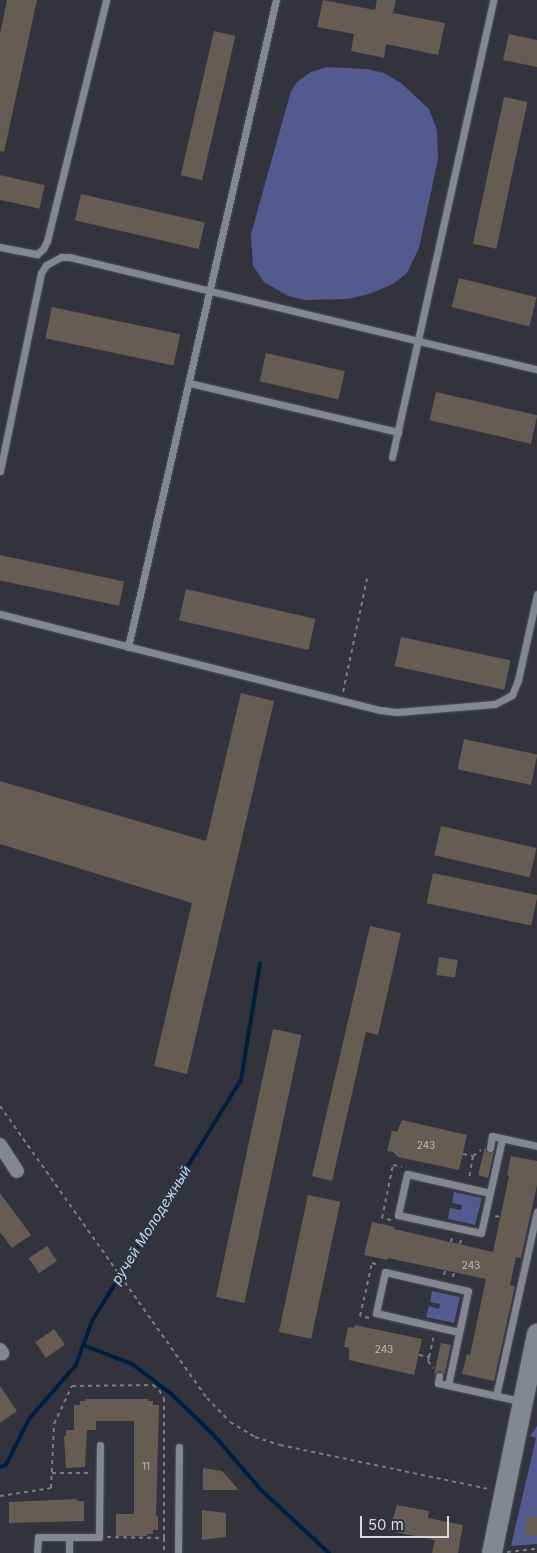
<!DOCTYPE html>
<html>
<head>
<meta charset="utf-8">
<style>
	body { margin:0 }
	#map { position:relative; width:537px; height:1553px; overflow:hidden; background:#32333d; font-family:Inter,sans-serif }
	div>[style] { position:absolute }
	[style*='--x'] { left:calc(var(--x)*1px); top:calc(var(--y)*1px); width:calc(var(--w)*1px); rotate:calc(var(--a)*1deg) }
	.green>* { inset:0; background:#535a8f }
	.stream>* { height:4px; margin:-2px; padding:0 2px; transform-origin:2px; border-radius:2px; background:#001f3f }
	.building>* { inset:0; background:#665c54; transform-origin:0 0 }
	.path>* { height:2px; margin-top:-1px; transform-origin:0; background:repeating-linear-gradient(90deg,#7b7c84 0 4px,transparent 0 8px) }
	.roads { filter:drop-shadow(0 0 1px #4e5058) drop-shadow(0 0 1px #4e5058) }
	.lane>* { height:7px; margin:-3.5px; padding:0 3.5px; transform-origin:3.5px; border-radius:3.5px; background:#848692 }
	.street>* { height:14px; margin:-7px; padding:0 7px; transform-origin:7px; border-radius:7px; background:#848692 }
	.secondary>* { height:20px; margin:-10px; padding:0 10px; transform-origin:10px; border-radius:10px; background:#848692 }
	span { translate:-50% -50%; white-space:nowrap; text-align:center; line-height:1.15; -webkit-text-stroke:4px #32333d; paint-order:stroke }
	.number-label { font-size:10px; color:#bcbabc }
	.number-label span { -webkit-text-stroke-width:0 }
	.water-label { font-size:14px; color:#b8d8fc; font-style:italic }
	.scale { position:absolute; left:360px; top:1516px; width:89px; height:22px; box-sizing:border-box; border:2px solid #d8d9df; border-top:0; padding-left:6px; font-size:15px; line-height:18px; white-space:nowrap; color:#d8d9df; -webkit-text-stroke:4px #32333d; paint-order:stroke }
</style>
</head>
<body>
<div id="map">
	<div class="green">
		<i style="clip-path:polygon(327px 67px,367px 69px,384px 73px,401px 83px,429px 109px,437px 130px,438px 159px,419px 248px,407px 273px,393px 284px,369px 294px,348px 299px,305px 300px,288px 296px,264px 282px,253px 266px,251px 234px,291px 91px,297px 82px,311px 72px)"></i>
		<i style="clip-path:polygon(454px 1192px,482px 1198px,475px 1225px,448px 1219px,450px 1208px,461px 1210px,462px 1205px,452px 1203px)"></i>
		<i style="clip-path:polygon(432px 1291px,460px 1297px,454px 1323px,426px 1317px,429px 1306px,439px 1309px,440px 1304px,430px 1302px)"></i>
		<i style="clip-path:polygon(537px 1426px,537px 1544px,511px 1546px,536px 1438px,530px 1436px)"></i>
	</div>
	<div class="stream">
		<i style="--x:83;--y:1345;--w:53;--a:21.2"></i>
		<i style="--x:132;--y:1364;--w:48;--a:37.3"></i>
		<i style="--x:170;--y:1393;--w:58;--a:43.6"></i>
		<i style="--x:212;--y:1433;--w:75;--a:49.3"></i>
		<i style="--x:261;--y:1490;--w:93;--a:42.8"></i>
		<i style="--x:0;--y:1467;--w:6;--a:-18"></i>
		<i style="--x:6;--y:1465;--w:51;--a:-63.4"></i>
		<i style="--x:29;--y:1419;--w:72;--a:-49"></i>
		<i style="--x:76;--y:1365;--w:47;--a:-70"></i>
		<i style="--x:92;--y:1321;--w:283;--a:-58.3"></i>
		<i style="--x:241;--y:1080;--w:118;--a:-80.7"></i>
	</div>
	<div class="building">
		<i style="clip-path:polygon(7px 0,37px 0,4px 152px,0 151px,0 34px)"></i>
		<i style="clip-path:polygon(323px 0,375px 10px,377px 0,396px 0,393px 13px,445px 23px,438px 55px,386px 44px,384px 58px,351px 51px,354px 34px,317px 27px)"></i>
		<i style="left:214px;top:31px;width:22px;height:148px;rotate:13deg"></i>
		<i style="clip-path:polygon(509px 34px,537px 40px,537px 67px,503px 60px)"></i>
		<i style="left:504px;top:97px;width:24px;height:150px;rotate:12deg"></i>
		<i style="left:0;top:175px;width:46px;height:24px;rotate:13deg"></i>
		<i style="left:81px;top:194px;width:127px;height:27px;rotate:13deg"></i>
		<i style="left:459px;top:278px;width:80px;height:30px;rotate:14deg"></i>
		<i style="left:52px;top:307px;width:131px;height:32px;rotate:12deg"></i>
		<i style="left:266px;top:353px;width:81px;height:29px;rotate:13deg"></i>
		<i style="left:436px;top:392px;width:104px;height:29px;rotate:13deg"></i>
		<i style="left:0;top:555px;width:127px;height:25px;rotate:12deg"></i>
		<i style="left:186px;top:589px;width:133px;height:32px;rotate:13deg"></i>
		<i style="left:401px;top:637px;width:112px;height:30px;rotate:12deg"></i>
		<i style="clip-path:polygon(241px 693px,274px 701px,187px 1074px,154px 1066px,192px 903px,0 844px,0 781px,206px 841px)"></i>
		<i style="left:464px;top:739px;width:75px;height:31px;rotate:12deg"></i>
		<i style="left:441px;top:826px;width:98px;height:30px;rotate:13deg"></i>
		<i style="left:433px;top:873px;width:107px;height:31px;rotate:12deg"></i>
		<i style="clip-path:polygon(370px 926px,401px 933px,378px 1035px,366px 1032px,332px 1181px,312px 1176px)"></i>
		<i style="left:439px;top:957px;width:19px;height:18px;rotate:9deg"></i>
		<i style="left:273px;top:1029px;width:29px;height:274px;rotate:12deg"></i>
		<i style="clip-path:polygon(402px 1120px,467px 1135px,459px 1170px,398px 1157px,393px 1152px,387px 1151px,392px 1131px,397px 1132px)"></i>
		<i style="clip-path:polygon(485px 1147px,487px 1152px,494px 1152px,488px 1178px,478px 1175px)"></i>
		<i style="clip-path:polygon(511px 1156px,537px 1161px,537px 1185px,521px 1258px,516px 1257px,510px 1285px,515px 1286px,494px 1381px,462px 1374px,467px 1354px,470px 1355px,486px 1279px,388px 1258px,387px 1260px,364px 1255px,372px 1222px,395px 1227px,394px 1229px,493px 1252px,509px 1176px,507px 1175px)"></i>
		<i style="clip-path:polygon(0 1193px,31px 1235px,12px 1248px,0 1232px)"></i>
		<i style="left:308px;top:1195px;width:33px;height:140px;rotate:12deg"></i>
		<i style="left:47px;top:1246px;width:18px;height:22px;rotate:56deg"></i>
		<i style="clip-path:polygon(355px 1325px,422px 1339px,414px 1375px,349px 1360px,349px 1348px,344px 1347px,348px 1327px,354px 1328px)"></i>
		<i style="left:54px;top:1329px;width:19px;height:23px;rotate:55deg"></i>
		<i style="clip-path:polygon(441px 1343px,451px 1345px,444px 1376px,440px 1371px,434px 1374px)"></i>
		<i style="clip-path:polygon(0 1386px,17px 1411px,0 1423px)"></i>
		<i style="clip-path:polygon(85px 1399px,148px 1399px,148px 1401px,153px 1401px,153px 1405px,159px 1405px,156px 1516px,158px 1516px,158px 1530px,153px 1530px,153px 1534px,147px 1534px,147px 1536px,116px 1536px,116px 1514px,134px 1514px,134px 1421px,96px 1421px,96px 1430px,87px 1430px,85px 1467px,66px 1468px,64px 1436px,66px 1436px,66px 1430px,74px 1430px,74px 1405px,80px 1405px,80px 1401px,85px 1401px)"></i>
		<i style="clip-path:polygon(203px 1468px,222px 1471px,239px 1490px,203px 1490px)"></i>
		<i style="clip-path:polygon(77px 1499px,77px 1501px,84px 1501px,84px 1521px,9px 1523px,9px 1502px)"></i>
		<i style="clip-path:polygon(397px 1505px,429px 1511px,428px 1518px,463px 1525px,458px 1553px,432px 1553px,435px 1540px,389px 1531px)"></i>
		<i style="clip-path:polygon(202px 1510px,226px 1513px,226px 1537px,202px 1540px)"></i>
		<i style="clip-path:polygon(527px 1516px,537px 1517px,537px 1536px,525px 1535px)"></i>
	</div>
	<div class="path">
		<i style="--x:343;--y:692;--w:116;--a:-78"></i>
		<i style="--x:0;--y:1106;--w:358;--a:54.7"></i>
		<i style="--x:207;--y:1398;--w:33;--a:46"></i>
		<i style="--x:230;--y:1422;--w:29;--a:31"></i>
		<i style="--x:255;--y:1437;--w:26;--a:18"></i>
		<i style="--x:280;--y:1445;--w:214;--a:11.9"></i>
		<i style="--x:463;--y:1154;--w:10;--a:11"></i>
		<i style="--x:473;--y:1156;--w:22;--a:100"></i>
		<i style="--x:473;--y:1156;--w:10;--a:-37"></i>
		<i style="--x:495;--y:1216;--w:5;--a:11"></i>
		<i style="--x:391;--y:1220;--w:9;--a:-167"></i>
		<i style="--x:382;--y:1218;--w:54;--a:-78.3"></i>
		<i style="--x:393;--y:1165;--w:9;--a:13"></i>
		<i style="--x:451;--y:1242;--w:5;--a:-79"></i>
		<i style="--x:460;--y:1244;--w:5;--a:-79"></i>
		<i style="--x:444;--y:1275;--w:5;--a:-79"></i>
		<i style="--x:453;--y:1277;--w:5;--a:-79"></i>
		<i style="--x:369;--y:1318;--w:9;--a:-167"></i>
		<i style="--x:360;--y:1316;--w:54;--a:-77.2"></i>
		<i style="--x:372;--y:1263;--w:8;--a:14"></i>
		<i style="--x:419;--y:1355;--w:10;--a:11"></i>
		<i style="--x:429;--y:1357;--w:22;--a:-77"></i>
		<i style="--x:429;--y:1357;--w:4;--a:104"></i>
		<i style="--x:428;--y:1361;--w:9;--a:54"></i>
		<i style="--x:52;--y:1473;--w:38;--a:0"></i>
		<i style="--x:0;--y:1496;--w:52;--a:-8.9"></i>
		<i style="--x:51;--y:1488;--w:64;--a:-87.3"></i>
		<i style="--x:54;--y:1424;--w:42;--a:-64.7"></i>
		<i style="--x:72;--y:1386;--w:81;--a:-0.7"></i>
		<i style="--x:153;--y:1385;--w:8;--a:40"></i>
		<i style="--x:159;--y:1390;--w:9;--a:58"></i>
		<i style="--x:164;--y:1398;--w:140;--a:90"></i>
		<i style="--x:107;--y:1537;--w:57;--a:1"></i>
		<i style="--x:164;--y:1538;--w:15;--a:90"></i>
		<i style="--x:507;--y:1552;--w:30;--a:-6"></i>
	</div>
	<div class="roads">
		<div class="lane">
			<i style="--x:0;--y:247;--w:38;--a:11"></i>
			<i style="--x:37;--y:254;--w:8;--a:-40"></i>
			<i style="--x:43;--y:249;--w:9;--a:-63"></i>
			<i style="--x:47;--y:241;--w:248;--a:-76.2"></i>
			<i style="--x:189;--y:383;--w:215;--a:13.2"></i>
			<i style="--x:392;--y:457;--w:468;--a:-77.5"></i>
			<i style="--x:0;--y:471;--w:202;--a:-78.3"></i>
			<i style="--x:41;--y:273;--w:9;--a:-58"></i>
			<i style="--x:46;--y:265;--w:17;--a:-28"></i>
			<i style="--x:61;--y:257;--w:8;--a:0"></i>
			<i style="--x:69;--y:257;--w:481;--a:13.5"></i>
			<i style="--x:0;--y:614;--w:392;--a:14.2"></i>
			<i style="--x:380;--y:710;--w:17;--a:7"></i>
			<i style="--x:397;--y:712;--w:98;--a:-4.7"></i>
			<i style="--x:495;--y:704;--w:19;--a:-28"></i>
			<i style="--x:512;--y:695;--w:16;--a:-68"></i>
			<i style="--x:518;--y:680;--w:88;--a:-77.5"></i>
			<i style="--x:128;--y:647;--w:664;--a:-77.12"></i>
			<i style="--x:490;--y:1148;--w:12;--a:-81"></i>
			<i style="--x:492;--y:1136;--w:46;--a:12.5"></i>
			<i style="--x:490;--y:1193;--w:85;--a:-167.1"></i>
			<i style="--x:407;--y:1174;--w:42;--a:102.4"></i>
			<i style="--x:398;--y:1215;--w:85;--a:12.2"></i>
			<i style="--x:481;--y:1233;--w:96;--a:-77.4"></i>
			<i style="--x:439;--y:1376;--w:7;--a:98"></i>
			<i style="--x:438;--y:1383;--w:84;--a:12.4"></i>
			<i style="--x:448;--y:1385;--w:96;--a:-78"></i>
			<i style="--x:468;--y:1291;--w:85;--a:-167.1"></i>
			<i style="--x:385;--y:1272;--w:42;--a:102.4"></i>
			<i style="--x:376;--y:1313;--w:85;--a:12.9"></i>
			<i style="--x:496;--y:1396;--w:189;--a:-77.5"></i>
			<i style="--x:37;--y:1553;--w:16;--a:-86"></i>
			<i style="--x:38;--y:1537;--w:31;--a:0"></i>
			<i style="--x:69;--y:1553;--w:16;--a:-90"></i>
			<i style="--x:69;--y:1537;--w:30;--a:0"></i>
			<i style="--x:99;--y:1537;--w:92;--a:-89.4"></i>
			<i style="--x:178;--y:1553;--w:106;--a:-89.5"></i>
		</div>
		<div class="street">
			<i style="--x:0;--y:1145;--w:31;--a:57"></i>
			<i style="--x:0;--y:1350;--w:4;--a:56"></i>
		</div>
		<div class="secondary">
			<i style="--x:492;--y:1553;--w:224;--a:-78.4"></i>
		</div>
	</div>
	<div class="number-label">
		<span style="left:426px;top:1146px">243</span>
		<span style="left:471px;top:1266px">243</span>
		<span style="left:384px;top:1350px">243</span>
		<span style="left:146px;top:1467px">11</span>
	</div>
	<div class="water-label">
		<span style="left:151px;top:1225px;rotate:-58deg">ручей Молодежный</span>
	</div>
	<div class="scale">50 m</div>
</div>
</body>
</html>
